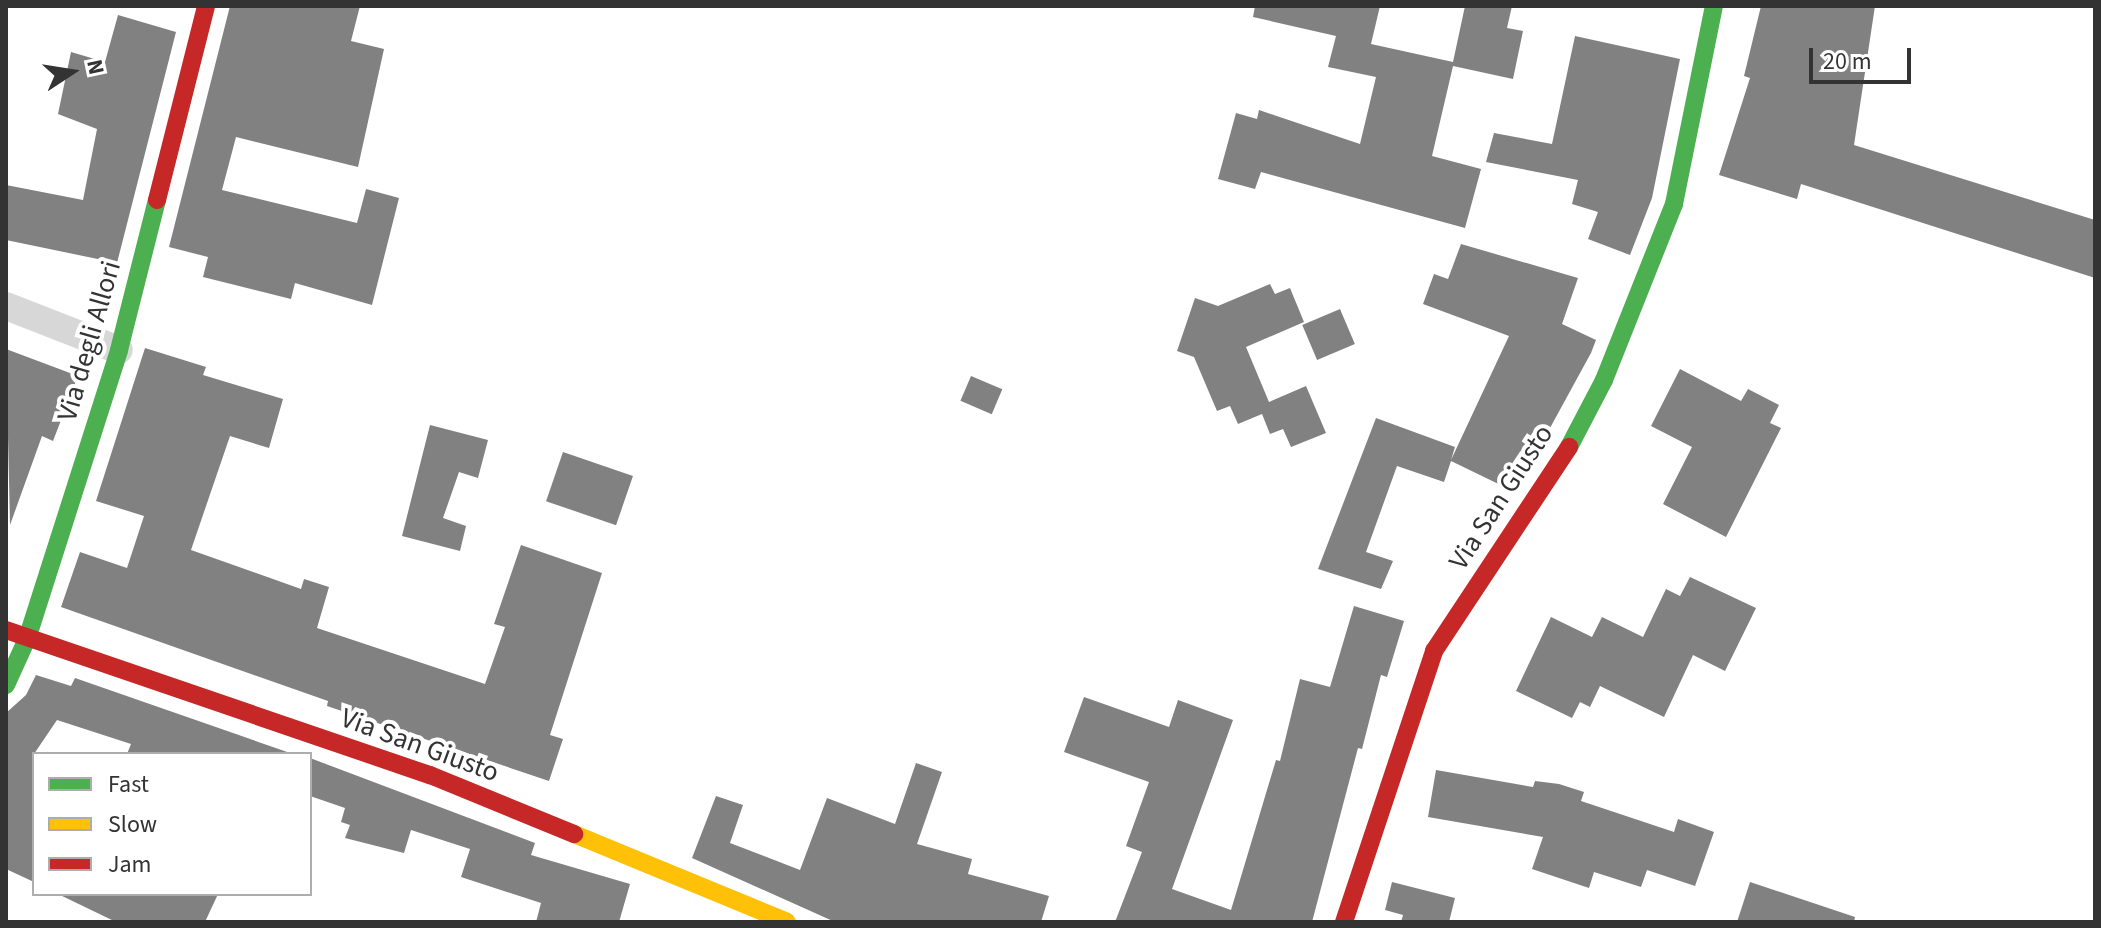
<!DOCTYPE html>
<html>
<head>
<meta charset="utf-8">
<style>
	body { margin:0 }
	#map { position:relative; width:2101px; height:928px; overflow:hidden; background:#fff; font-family:"Source Sans 3",sans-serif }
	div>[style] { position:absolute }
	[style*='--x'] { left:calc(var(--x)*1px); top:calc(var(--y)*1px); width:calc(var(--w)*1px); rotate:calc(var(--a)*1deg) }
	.building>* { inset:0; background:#818181; transform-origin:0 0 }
	.street>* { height:28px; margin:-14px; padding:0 14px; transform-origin:14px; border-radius:14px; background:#d7d7d7 }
	.fast>* { height:18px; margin:-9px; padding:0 9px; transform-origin:9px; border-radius:9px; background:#4caf50 }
	.slow>* { height:18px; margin:-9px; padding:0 9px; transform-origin:9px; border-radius:9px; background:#ffc107 }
	.jam>* { height:18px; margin:-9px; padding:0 9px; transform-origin:9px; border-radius:9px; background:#c62828 }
	span { translate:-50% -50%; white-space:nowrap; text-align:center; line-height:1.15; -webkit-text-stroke:8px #fff; paint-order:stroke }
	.street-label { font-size:28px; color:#333 }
	.frame { position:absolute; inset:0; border:8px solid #333; pointer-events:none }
	.legend { position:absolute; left:32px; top:752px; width:280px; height:144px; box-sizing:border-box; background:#fff; border:2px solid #adadad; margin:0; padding:10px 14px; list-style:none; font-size:24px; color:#333 }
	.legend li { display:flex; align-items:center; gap:16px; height:40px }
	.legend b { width:40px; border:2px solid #adadad }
	.north { position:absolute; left:32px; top:32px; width:80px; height:80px; -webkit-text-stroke:6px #fff; paint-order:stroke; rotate:78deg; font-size:22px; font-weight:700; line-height:32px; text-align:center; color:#333 }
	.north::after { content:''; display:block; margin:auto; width:28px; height:36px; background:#333; clip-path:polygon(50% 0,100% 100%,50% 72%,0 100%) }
	.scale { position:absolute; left:1809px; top:48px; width:102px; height:36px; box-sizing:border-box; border:4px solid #333; border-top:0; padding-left:10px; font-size:24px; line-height:28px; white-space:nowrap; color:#333; -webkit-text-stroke:6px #fff; paint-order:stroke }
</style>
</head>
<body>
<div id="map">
	<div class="building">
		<i style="clip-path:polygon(230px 6px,360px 6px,351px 41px,384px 49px,358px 167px,236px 137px,222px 190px,357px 223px,366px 189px,399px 198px,372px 305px,295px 283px,291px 299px,203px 277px,208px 257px,169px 247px)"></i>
		<i style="clip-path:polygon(1255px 6px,1380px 6px,1371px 44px,1453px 62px,1465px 6px,1512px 6px,1507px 28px,1523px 31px,1513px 79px,1453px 66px,1432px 156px,1481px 169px,1465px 228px,1261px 172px,1255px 189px,1218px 179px,1236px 113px,1257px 119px,1259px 110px,1360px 144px,1376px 77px,1328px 67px,1336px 36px,1253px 17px)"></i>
		<i style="clip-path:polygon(1761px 6px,1875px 6px,1854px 145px,2095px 220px,2095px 278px,1801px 184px,1797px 199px,1719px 175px,1750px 78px,1744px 76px)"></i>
		<i style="clip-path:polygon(118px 15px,176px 32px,117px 263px,6px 240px,6px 185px,83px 200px,97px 129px,58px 114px,71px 52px,105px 62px)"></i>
		<i style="clip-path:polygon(1575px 36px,1680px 59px,1652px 198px,1630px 255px,1588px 239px,1598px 212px,1572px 204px,1578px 180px,1486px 162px,1494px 133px,1552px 144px)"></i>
		<i style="clip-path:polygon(1461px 244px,1578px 278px,1562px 324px,1596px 340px,1591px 353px,1515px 492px,1451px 461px,1444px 482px,1397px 466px,1366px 552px,1393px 561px,1381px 589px,1318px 569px,1376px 418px,1455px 447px,1451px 460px,1509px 336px,1423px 304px,1434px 274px,1448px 279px)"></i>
		<i style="clip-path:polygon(1270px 284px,1275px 294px,1290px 288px,1304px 322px,1246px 347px,1269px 402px,1306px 386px,1326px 433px,1291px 447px,1283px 429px,1270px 434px,1262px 414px,1238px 424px,1230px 406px,1217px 411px,1194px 357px,1177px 351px,1195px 298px,1218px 306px)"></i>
		<i style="left:1340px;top:309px;width:38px;height:41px;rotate:67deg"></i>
		<i style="clip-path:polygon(145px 348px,206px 367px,203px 375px,283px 399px,269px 448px,230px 436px,191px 550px,301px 589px,304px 579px,329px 587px,317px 628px,485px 684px,505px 627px,494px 624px,521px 545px,602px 573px,550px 735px,563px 739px,549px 781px,327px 706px,328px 701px,61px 607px,80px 552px,127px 568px,144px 516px,96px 501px)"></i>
		<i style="clip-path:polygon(6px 349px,78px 376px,53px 441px,42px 436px,10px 525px)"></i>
		<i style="clip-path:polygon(1680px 369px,1741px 401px,1748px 389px,1779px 405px,1770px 423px,1781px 428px,1726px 537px,1663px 504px,1692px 447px,1651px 426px)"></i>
		<i style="left:971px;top:376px;width:34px;height:27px;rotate:23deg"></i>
		<i style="clip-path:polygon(430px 425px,488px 440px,478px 478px,459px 472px,443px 518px,466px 526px,460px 551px,402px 536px)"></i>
		<i style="left:563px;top:452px;width:74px;height:52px;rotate:19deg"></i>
		<i style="clip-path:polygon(1690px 577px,1756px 608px,1725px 671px,1693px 655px,1664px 717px,1600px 686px,1590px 707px,1580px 702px,1572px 718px,1516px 691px,1551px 617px,1592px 637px,1602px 617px,1643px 637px,1666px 589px,1680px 596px)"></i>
		<i style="clip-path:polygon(1354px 606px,1404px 621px,1387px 677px,1381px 675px,1362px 749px,1358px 748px,1312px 922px,1115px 922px,1142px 852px,1126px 846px,1149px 782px,1064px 752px,1084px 697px,1169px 727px,1178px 700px,1233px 720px,1172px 889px,1231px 910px,1276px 760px,1280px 761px,1300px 679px,1330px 687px)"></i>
		<i style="clip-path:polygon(36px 675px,71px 686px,75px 678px,293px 754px,127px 754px,131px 744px,57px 720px,34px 754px,34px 882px,6px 869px,6px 713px,26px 695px)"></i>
		<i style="clip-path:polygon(310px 758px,535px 843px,531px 855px,630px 884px,619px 922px,536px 922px,541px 903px,461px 877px,470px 849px,411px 830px,404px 853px,345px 838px,350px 825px,341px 822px,345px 808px,310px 796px)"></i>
		<i style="clip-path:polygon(916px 763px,942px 772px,917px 844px,972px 859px,968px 874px,1049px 896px,1041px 922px,835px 922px,692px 858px,716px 796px,743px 805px,730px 843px,800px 870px,827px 798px,895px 824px)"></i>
		<i style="clip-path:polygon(1436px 770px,1533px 787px,1535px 781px,1559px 784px,1584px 792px,1581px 801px,1674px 832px,1678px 819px,1714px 832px,1695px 886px,1647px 870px,1641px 887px,1594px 872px,1589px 888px,1532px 869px,1543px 837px,1428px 817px)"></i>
		<i style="clip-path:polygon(1392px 882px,1455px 898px,1449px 922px,1401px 922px,1403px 915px,1385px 910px)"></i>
		<i style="clip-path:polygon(1750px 882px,1855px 917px,1854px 922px,1737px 922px)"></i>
		<i style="clip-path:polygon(58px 894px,218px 894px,205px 922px,116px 922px)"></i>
	</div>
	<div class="street">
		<i style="--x:6;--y:306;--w:121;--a:21.3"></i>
	</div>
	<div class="fast">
		<i style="--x:1569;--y:447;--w:76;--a:-62.4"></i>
		<i style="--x:1604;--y:380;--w:189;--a:-68.3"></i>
		<i style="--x:1674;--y:204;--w:202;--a:-78.6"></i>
		<i style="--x:6;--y:685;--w:51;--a:-65.5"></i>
		<i style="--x:27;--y:639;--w:303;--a:-72.3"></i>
		<i style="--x:119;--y:350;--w:155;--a:-75.8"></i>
	</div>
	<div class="slow">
		<i style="--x:574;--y:834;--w:230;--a:22.4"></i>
	</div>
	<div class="jam">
		<i style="--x:157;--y:200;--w:200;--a:-75.8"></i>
		<i style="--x:6;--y:630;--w:448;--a:18.9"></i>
		<i style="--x:430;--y:775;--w:156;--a:22.3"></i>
		<i style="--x:1344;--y:922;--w:286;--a:-71.6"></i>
		<i style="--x:1434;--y:651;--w:245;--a:-56.5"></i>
	</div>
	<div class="street-label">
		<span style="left:89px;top:341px;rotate:-74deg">Via degli Allori</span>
		<span style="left:1501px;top:497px;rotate:-57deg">Via San Giusto</span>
		<span style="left:420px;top:745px;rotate:20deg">Via San Giusto</span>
	</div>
	<div class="frame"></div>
	<ul class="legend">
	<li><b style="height:10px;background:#4caf50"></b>Fast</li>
	<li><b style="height:10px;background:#ffc107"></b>Slow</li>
	<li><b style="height:10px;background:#c62828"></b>Jam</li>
	</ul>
	<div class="north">N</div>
	<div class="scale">20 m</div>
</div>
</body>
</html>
